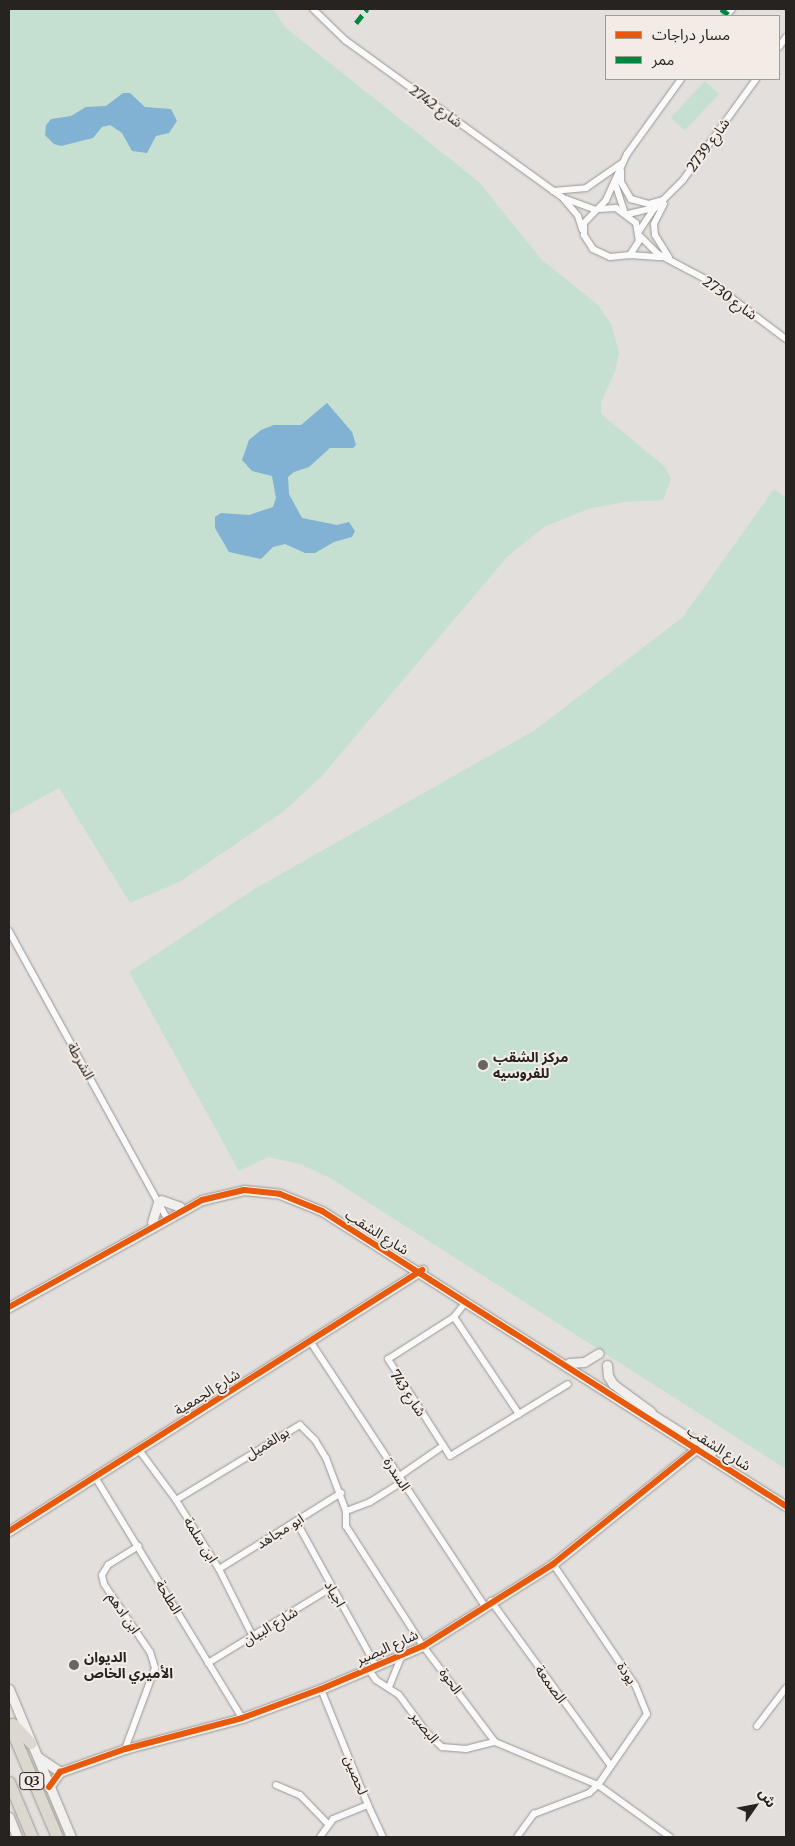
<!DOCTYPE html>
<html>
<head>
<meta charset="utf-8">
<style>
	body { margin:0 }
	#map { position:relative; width:795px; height:1846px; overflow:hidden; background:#e2dfdc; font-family:Merriweather,"Noto Sans Arabic",serif }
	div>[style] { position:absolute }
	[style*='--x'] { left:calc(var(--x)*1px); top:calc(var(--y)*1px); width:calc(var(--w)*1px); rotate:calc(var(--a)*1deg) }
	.green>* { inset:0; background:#c5e0d0; transform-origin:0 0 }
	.water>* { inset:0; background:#81b1d3 }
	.roads { filter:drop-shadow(0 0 1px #999694) drop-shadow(0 0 1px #999694) }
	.street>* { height:6px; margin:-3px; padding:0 3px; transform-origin:3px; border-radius:3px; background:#fbfafa }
	.secondary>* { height:9px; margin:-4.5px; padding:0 4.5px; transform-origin:4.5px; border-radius:4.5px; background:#f1f0ee }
	.highway>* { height:11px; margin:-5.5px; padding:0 5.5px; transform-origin:5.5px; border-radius:5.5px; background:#dcd8cf }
	.tram>* { height:1px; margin:-0.5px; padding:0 0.5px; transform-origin:0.5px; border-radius:0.5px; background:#cac9c8 }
	.quiet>* { height:5px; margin-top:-2.5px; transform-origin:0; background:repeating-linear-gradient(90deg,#00873e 0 10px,transparent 0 15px) }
	.cycleway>* { height:6px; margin:-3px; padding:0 3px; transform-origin:3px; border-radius:3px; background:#e8590c }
	.dots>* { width:14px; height:14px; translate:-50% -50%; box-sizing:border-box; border:2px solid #f3ebe5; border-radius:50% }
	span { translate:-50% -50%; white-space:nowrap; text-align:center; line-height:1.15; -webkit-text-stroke:4px #f3ebe5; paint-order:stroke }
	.shield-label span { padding:1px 4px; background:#f3ebe5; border:1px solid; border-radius:4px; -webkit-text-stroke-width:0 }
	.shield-label { font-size:12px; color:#262321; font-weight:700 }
	.street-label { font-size:14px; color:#262321 }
	.poi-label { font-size:14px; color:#262321; font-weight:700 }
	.left { translate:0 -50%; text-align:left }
	.frame { position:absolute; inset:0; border:10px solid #262321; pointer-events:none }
	.legend { position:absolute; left:605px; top:15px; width:175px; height:65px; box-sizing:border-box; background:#f3ebe5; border:1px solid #a19b97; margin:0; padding:6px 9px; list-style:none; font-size:15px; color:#262321 }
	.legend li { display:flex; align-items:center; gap:10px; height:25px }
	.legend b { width:25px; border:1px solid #a19b97 }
	.north { position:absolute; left:730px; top:1781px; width:50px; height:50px; -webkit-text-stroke:4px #f3ebe5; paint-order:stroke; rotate:57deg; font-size:14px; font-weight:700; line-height:20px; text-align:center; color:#262321 }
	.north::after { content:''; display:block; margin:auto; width:18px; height:22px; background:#262321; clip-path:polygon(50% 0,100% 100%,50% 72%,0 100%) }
</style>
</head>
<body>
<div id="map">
	<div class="green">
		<i style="clip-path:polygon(9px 9px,273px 9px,286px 28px,479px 182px,541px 259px,598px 305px,611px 324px,619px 352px,615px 372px,601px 402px,601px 414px,664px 466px,671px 478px,663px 500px,624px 502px,588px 509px,544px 527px,507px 557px,321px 777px,283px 812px,181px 881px,130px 903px,59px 788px,9px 815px)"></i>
		<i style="left:705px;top:81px;width:19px;height:50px;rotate:43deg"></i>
		<i style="clip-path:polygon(774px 489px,786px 498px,786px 1469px,330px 1178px,300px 1164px,268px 1157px,239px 1171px,129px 972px,256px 888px,535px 730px,683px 617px)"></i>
	</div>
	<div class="water">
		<i style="clip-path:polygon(123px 93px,130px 93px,145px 107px,171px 109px,177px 121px,169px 133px,156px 136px,147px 153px,132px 151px,122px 133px,110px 125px,102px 127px,93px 138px,61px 146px,54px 144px,45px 135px,46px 125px,51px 119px,71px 116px,86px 107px,106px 106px)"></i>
		<i style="clip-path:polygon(327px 403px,352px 432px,356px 445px,353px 448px,330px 448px,309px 467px,294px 472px,288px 477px,289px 494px,302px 518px,337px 525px,349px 522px,355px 531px,352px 537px,334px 542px,315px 553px,305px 553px,285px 544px,273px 547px,261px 559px,229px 552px,215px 528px,215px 517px,221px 513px,249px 515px,273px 507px,276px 498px,272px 476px,252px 471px,242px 460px,249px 440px,261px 430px,274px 425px,301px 425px)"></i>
	</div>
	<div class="roads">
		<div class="street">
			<i style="--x:313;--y:9;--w:45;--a:44.1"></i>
			<i style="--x:345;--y:40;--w:269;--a:35.9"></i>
			<i style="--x:563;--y:198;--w:23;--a:50"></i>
			<i style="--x:578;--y:216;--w:14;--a:73"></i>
			<i style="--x:726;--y:16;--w:9;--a:-49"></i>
			<i style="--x:779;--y:47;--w:12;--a:-55"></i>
			<i style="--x:621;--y:171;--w:11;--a:90"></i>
			<i style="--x:621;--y:182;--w:20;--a:60"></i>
			<i style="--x:631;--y:199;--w:19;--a:16"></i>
			<i style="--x:649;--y:204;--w:15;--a:-16"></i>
			<i style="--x:615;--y:183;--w:29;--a:72"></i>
			<i style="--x:553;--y:191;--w:33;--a:-5"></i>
			<i style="--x:586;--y:188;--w:44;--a:-34.8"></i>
			<i style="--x:566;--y:199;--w:32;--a:20"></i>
			<i style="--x:664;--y:204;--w:22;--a:117"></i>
			<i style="--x:654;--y:224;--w:11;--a:85"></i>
			<i style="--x:655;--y:235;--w:26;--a:58"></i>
			<i style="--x:599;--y:209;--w:17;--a:-3"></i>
			<i style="--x:616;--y:208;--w:25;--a:37"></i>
			<i style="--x:636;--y:223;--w:18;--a:81"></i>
			<i style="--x:639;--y:241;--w:17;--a:123"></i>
			<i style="--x:630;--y:255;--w:20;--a:174"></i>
			<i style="--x:610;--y:257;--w:19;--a:-155"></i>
			<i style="--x:593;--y:249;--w:17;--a:-123"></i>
			<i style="--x:584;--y:235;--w:12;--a:-90"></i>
			<i style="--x:584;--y:223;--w:32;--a:-46"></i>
			<i style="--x:606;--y:200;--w:51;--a:-65.5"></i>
			<i style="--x:627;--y:154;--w:92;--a:-54.2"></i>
			<i style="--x:628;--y:214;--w:28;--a:-13"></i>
			<i style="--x:639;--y:231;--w:25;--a:-56"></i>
			<i style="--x:653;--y:210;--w:42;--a:-45"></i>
			<i style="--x:683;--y:180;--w:125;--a:-54.1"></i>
			<i style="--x:639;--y:235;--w:27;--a:45"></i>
			<i style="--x:658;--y:254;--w:58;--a:27.9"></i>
			<i style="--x:709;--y:281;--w:96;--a:37"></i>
			<i style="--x:630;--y:255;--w:31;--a:4"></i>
			<i style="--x:9;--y:931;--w:324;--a:61.2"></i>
			<i style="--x:465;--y:1303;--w:18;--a:128"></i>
			<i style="--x:454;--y:1317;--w:78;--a:147.5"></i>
			<i style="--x:388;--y:1359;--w:115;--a:57.4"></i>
			<i style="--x:450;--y:1456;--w:138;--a:-31.4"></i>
			<i style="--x:454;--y:1317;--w:117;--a:56.2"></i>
			<i style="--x:310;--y:1341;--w:316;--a:56.6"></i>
			<i style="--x:139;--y:1450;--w:62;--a:53.5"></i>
			<i style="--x:176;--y:1500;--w:81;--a:58.1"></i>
			<i style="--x:219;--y:1569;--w:76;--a:63.4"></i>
			<i style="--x:95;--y:1477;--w:282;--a:58.6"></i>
			<i style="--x:398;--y:1477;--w:55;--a:-34.6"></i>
			<i style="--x:402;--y:1482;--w:38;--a:148"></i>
			<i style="--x:370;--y:1502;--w:26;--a:159"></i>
			<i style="--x:346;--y:1511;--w:15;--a:90"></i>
			<i style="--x:346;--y:1526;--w:143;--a:57.3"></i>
			<i style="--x:423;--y:1646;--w:120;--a:53.1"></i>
			<i style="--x:495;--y:1742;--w:112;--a:22.7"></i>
			<i style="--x:598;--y:1785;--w:89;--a:35.8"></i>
			<i style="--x:176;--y:1500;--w:145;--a:-31.2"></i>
			<i style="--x:300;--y:1425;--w:21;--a:45"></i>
			<i style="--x:315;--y:1440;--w:21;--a:59"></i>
			<i style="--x:326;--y:1458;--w:57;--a:69.3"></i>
			<i style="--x:296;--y:1521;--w:166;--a:61.1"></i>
			<i style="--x:219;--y:1569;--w:144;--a:-31.9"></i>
			<i style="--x:491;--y:1601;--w:204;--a:54"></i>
			<i style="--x:208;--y:1663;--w:144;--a:-31.4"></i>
			<i style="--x:369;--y:1670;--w:12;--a:55"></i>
			<i style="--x:376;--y:1680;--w:27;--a:33"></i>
			<i style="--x:399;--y:1695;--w:47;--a:53.6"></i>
			<i style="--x:427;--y:1733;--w:21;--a:43"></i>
			<i style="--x:442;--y:1747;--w:24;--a:5"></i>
			<i style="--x:466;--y:1749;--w:30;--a:-14"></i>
			<i style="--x:389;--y:1687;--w:35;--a:-68"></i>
			<i style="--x:757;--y:1726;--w:48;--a:-52.7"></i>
			<i style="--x:125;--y:1749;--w:86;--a:-69.7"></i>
			<i style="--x:155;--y:1668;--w:17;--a:-107"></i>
			<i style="--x:150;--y:1652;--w:82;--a:-124.1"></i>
			<i style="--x:104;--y:1584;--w:9;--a:-103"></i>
			<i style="--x:102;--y:1575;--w:12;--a:-59"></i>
			<i style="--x:108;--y:1565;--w:36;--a:-32"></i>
			<i style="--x:276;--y:1785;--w:26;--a:23"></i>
			<i style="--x:300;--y:1795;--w:40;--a:46"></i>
			<i style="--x:368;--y:1805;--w:35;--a:65"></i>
			<i style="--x:320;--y:1837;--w:22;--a:-54"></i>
			<i style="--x:333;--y:1819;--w:38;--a:-22"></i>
			<i style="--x:368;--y:1805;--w:125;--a:-112.1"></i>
			<i style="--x:517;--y:1837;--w:29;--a:-54"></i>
			<i style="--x:534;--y:1814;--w:59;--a:-20.9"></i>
			<i style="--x:589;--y:1793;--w:12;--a:-42"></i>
			<i style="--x:598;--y:1785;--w:86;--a:-55.4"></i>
			<i style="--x:647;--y:1714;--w:31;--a:-112"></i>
			<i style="--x:635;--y:1685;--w:146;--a:-124.1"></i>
		</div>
		<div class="secondary">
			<i style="--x:161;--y:1200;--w:20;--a:20"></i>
			<i style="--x:152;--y:1222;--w:21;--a:-73"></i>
			<i style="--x:9;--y:1307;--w:221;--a:-29"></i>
			<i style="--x:202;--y:1200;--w:43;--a:-13.4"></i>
			<i style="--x:244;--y:1190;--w:36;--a:6"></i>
			<i style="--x:280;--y:1194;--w:45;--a:22"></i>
			<i style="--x:322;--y:1211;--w:550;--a:32.45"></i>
			<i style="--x:569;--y:1363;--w:15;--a:-4"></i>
			<i style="--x:584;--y:1362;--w:17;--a:-31"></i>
			<i style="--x:607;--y:1365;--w:11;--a:85"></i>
			<i style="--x:608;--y:1376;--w:9;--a:58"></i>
			<i style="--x:613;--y:1384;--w:47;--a:36.4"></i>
			<i style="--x:645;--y:1410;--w:79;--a:32.1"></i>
			<i style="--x:9;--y:1531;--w:489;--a:-32.3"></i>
			<i style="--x:9;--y:1689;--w:160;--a:67.3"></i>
			<i style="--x:38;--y:1757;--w:27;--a:34"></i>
			<i style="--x:49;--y:1787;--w:19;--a:-54"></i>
			<i style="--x:60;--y:1772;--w:69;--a:-19.5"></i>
			<i style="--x:125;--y:1749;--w:121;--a:-14.8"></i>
			<i style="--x:242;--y:1718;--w:84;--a:-20.2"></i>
			<i style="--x:321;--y:1689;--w:111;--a:-22.9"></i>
			<i style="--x:423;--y:1646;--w:154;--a:-32.2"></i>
			<i style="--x:553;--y:1564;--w:184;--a:-38.8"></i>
			<i style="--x:9;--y:1817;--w:22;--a:68"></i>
		</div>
		<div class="highway">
			<i style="--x:9;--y:1724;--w:123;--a:67"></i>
			<i style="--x:13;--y:1724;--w:26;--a:47"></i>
			<i style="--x:9;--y:1782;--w:60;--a:67.3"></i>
		</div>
	</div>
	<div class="tram">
		<i style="--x:783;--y:9;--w:4;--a:34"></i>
	</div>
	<div class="quiet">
		<i style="--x:721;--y:9;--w:9;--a:36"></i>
		<i style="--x:356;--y:23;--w:18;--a:-52"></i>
	</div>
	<div class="cycleway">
		<i style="--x:9;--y:1307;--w:221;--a:-29"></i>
		<i style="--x:202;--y:1200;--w:43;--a:-13.4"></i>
		<i style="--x:244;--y:1190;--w:36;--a:6"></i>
		<i style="--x:280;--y:1194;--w:45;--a:22"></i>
		<i style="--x:322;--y:1211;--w:550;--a:32.45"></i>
		<i style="--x:9;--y:1531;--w:489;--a:-32.3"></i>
		<i style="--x:49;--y:1787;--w:19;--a:-54"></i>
		<i style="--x:60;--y:1772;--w:69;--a:-19.5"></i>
		<i style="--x:125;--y:1749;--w:121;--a:-14.8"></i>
		<i style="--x:242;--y:1718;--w:84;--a:-20.2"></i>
		<i style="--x:321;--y:1689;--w:111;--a:-22.9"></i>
		<i style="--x:423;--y:1646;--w:154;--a:-32.2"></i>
		<i style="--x:553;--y:1564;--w:184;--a:-38.8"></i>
	</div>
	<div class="dots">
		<i style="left:483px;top:1065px;background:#686562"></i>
		<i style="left:74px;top:1665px;background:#686562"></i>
	</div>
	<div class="shield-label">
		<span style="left:32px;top:1781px">Q3</span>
	</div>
	<div class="street-label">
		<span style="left:436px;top:106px;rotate:36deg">شارع 2742</span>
		<span style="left:708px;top:145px;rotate:-54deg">شارع 2739</span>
		<span style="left:730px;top:298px;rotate:36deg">شارع 2730</span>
		<span style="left:81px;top:1061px;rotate:61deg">الشرطة</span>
		<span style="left:377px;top:1232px;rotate:32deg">شارع الشقب</span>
		<span style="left:207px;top:1392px;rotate:-32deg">شارع الجمعية</span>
		<span style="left:408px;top:1393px;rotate:56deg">شارع 743</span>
		<span style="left:267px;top:1443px;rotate:-31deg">بوالغميل</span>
		<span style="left:719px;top:1448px;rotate:32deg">شارع الشقب</span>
		<span style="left:397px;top:1474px;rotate:57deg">السدرة</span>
		<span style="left:280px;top:1531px;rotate:-32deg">ابو مجاهد</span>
		<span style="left:201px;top:1540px;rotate:58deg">ابن سلمة</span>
		<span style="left:335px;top:1594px;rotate:61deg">اجياد</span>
		<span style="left:169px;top:1597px;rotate:59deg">الطلحة</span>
		<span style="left:124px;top:1613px;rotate:56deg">ابن ادهم</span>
		<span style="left:270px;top:1626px;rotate:-31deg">شارع البيان</span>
		<span style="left:387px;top:1647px;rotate:-24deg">شارع البصير</span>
		<span style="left:627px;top:1673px;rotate:56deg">يودة</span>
		<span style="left:451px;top:1681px;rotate:54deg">الحوة</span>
		<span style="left:551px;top:1684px;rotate:54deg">الصمعة</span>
		<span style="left:425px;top:1727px;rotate:52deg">البصير</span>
		<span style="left:356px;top:1775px;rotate:68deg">لحصين</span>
	</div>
	<div class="poi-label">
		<span class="left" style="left:493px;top:1065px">مركز الشقب<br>للفروسيه</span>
		<span class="left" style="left:84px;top:1665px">الديوان<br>الأميري الخاص</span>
	</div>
	<div class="frame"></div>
	<ul class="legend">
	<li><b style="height:6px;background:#e8590c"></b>مسار دراجات</li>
	<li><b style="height:6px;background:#00873e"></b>ممر</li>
	</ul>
	<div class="north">ش</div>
</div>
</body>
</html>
